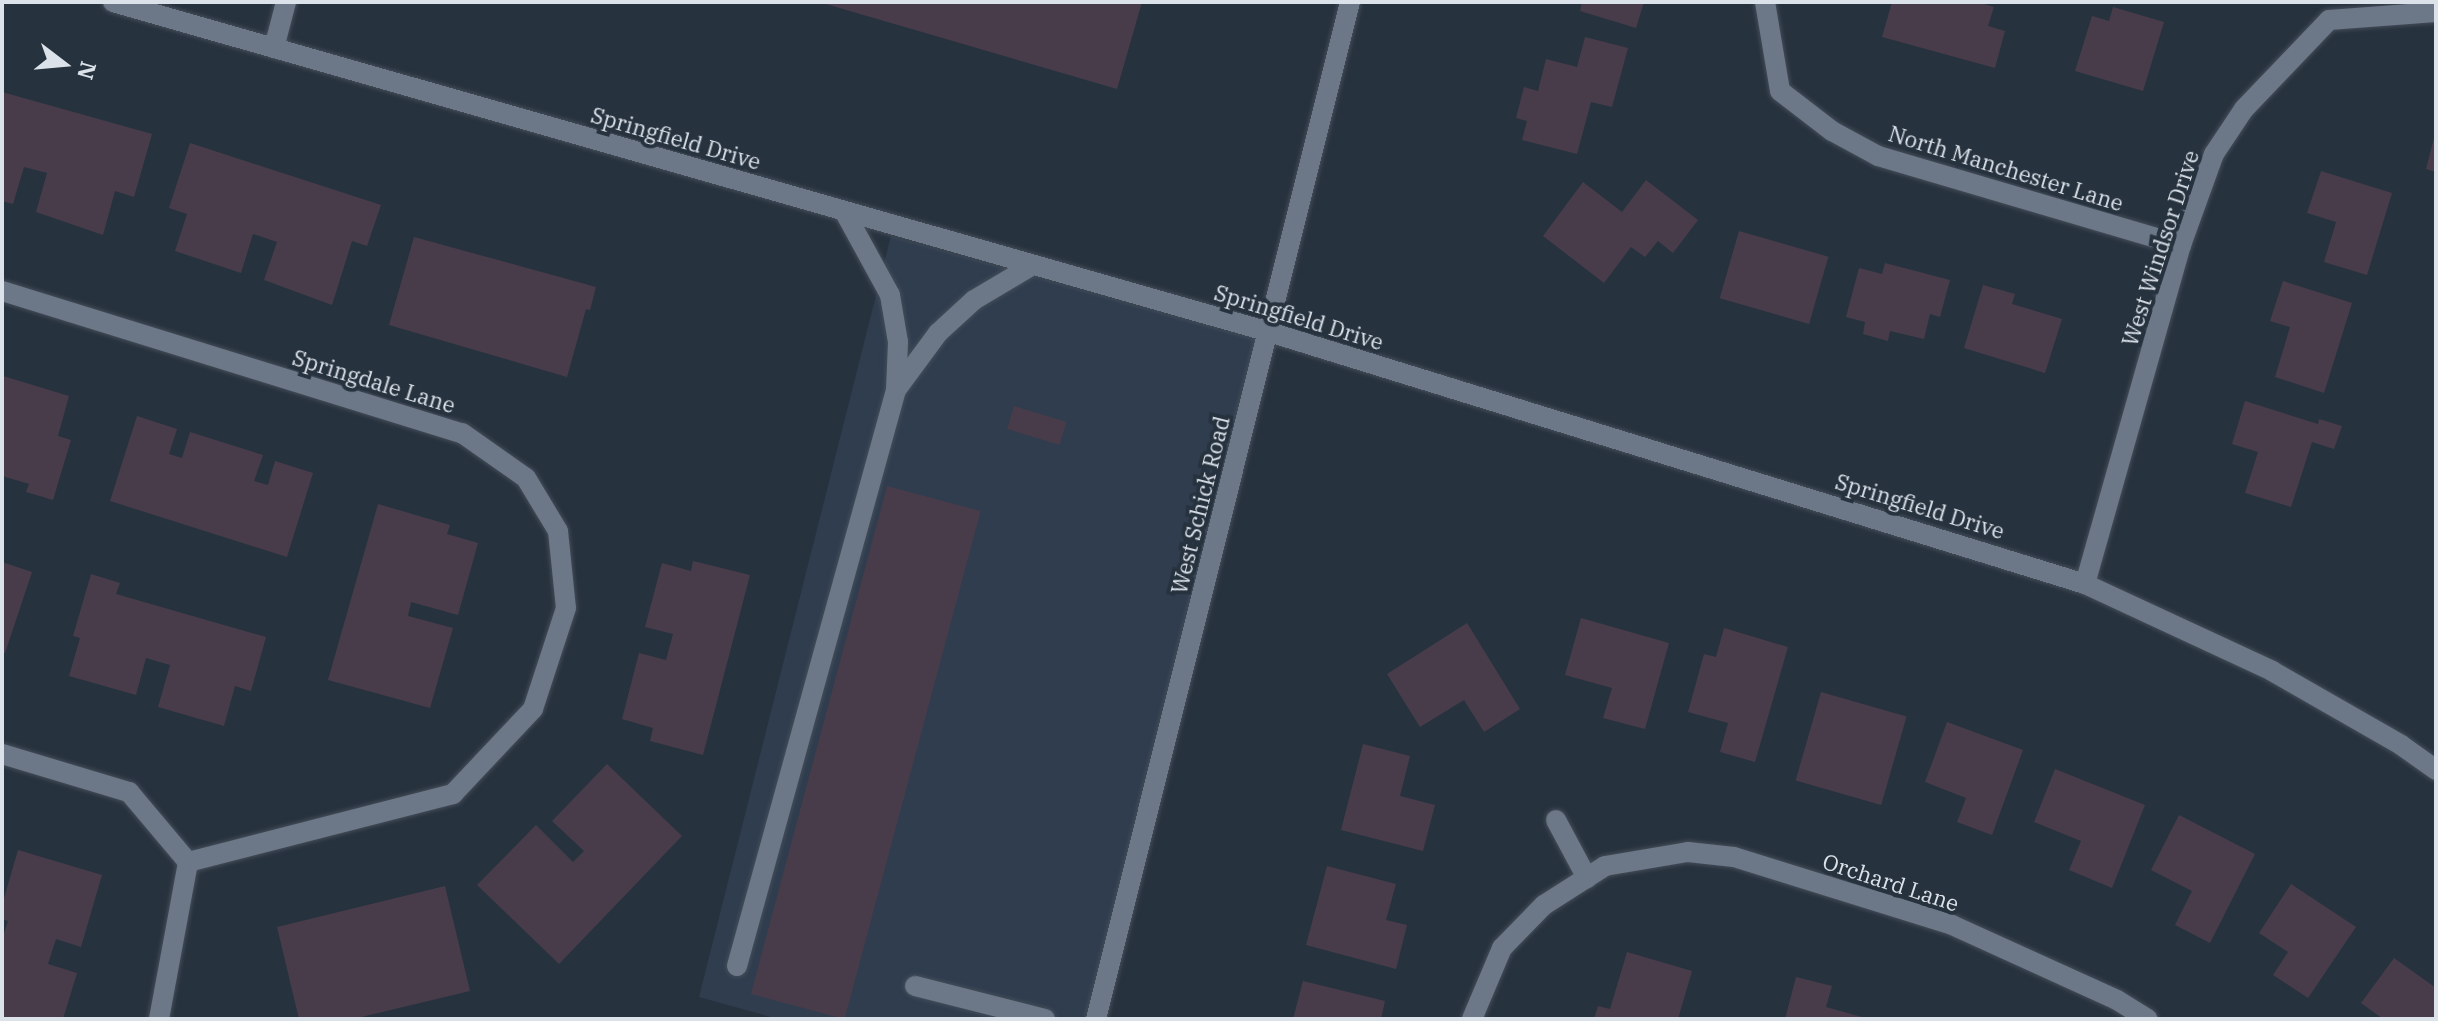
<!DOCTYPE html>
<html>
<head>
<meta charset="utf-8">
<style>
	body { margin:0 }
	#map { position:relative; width:2438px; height:1021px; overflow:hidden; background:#27323f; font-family:"IBM Plex Serif",serif }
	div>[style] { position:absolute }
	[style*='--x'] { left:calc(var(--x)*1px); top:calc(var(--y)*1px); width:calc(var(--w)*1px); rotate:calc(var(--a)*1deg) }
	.built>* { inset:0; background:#2f3d4f }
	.building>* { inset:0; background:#483c4a; transform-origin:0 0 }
	.roads { filter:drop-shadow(0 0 2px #444d58) drop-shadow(0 0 2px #444d58) }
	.service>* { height:20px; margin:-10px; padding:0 10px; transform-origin:10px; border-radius:10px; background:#6c7888 }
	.minor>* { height:20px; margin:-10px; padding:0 10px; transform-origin:10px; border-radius:10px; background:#6c7888 }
	.tertiary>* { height:20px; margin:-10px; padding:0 10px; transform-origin:10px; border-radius:10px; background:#6c7888 }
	span { translate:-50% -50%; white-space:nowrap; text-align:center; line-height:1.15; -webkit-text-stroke:8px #27323f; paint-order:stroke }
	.street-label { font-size:22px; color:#dbe2ea }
	.frame { position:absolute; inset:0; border:4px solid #dbe2ea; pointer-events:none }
	.north { position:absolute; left:24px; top:24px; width:80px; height:80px; -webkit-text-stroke:6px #27323f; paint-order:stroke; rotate:106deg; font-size:22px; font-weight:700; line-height:32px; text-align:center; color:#dbe2ea }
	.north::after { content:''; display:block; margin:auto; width:28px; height:36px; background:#dbe2ea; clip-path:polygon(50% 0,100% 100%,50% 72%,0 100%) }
</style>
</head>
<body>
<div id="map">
	<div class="built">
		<i style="clip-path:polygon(891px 236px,1256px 339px,1089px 1019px,778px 1019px,699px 997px)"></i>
	</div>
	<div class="building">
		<i style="clip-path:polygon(819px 2px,1142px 2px,1117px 89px)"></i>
		<i style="clip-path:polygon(1582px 2px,1644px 2px,1636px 28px,1580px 11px)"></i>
		<i style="clip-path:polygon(1892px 2px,1977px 2px,1994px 7px,1988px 26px,2005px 31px,1995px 68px,1882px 37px)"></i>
		<i style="clip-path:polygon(2113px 7px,2164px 22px,2143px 91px,2075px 71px,2092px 16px,2109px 21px)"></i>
		<i style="clip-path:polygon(1585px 37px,1628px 48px,1612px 107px,1591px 102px,1577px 154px,1522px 140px,1527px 121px,1516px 118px,1524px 87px,1538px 91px,1546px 59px,1577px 67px)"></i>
		<i style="clip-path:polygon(2px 92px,152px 134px,134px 197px,115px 191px,103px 235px,36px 212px,47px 173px,24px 167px,13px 204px,2px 201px)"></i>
		<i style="clip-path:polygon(2435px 134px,2436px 134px,2436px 172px,2426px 169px)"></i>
		<i style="clip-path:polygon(190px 143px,381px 205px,367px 246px,352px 241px,332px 305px,264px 280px,277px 242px,253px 234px,241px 273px,175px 251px,187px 214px,169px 208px)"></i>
		<i style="clip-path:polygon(2321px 171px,2392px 193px,2367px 275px,2324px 262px,2336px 222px,2307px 213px)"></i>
		<i style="clip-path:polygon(1646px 180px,1698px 220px,1673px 253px,1658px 241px,1645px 257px,1631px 247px,1604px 283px,1543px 236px,1583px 182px,1622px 212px)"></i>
		<i style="left:1739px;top:231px;width:93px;height:70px;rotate:16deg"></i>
		<i style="clip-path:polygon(414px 237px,596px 287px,590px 310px,586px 309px,567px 377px,389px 325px)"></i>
		<i style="clip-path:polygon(1885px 263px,1950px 280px,1940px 317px,1930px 314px,1924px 339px,1890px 331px,1888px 341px,1863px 334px,1865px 322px,1846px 317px,1859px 268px,1882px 274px)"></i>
		<i style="clip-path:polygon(2283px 281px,2352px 303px,2324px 393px,2275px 377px,2290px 327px,2270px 321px)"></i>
		<i style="clip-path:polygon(1983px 285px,2015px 294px,2012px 304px,2062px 319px,2045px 373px,1964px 348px)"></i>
		<i style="clip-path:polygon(3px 376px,69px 396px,58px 436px,71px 440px,53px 500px,26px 492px,29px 484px,2px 476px)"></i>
		<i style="clip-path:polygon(2245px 401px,2318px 424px,2319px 419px,2342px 426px,2334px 449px,2312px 442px,2291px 507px,2245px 493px,2258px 452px,2232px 444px)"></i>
		<i style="left:1014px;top:406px;width:55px;height:24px;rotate:17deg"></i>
		<i style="clip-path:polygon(137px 416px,177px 429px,169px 454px,182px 458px,190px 432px,263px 455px,254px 481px,268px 485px,275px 461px,313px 473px,287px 557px,110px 501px)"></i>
		<i style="left:887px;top:486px;width:97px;height:526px;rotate:15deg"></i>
		<i style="clip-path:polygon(378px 504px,450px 525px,447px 534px,478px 543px,458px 615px,411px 602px,408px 616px,453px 628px,430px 708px,328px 680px)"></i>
		<i style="clip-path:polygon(693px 561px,750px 575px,703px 755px,650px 741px,653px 728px,622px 719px,639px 653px,666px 660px,673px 634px,645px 627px,662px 563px,691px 571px)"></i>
		<i style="clip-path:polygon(2px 562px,32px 572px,5px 653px,2px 652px)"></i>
		<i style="clip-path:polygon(91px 574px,120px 583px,116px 594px,266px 637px,251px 691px,235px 686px,224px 726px,158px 707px,170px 665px,146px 658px,136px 695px,69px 676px,80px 638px,73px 636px)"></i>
		<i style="clip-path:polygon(1581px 618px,1669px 643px,1645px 729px,1603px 718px,1612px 688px,1565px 675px)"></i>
		<i style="clip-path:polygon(1467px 623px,1520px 709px,1484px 732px,1464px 700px,1420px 727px,1387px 674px)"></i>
		<i style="clip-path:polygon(1724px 628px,1788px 647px,1755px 762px,1720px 752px,1728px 723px,1688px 712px,1704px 654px,1716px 657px)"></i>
		<i style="left:1821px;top:692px;width:89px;height:92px;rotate:16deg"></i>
		<i style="clip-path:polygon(1947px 722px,2023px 750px,1992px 835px,1957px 822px,1966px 798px,1925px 782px)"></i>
		<i style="clip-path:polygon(1363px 744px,1410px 756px,1400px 796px,1435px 805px,1423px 851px,1341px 830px)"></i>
		<i style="clip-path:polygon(607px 764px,682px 836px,559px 964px,477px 885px,536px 825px,573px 862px,584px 851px,552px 821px)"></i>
		<i style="clip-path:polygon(2055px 769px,2145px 805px,2112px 888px,2069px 870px,2081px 841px,2034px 822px)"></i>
		<i style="clip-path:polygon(2179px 815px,2255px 854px,2210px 943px,2175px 925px,2192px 891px,2151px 870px)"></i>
		<i style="clip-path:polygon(18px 850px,102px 875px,81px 947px,56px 939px,48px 964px,77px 973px,63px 1019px,2px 1019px,2px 939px,8px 921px,2px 919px,2px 905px)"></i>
		<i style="clip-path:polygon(1327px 866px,1396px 884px,1386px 920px,1407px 925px,1396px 969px,1306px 945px)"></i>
		<i style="clip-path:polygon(2291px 884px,2356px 927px,2308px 998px,2273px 975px,2288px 952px,2259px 933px)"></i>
		<i style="clip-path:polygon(445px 886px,470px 991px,353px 1019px,299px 1019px,277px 927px)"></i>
		<i style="clip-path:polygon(1627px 952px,1692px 971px,1678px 1019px,1594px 1019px,1598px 1006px,1610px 1009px)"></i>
		<i style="clip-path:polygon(2394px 958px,2436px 988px,2436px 1019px,2383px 1019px,2361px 1003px)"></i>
		<i style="clip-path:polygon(1796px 977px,1832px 986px,1826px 1007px,1869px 1019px,1785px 1019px)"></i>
		<i style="clip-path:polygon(1303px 981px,1385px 1001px,1381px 1019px,1293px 1019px)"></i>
	</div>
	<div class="roads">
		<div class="service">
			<i style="--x:896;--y:390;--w:71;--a:-53.6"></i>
			<i style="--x:938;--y:333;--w:49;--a:-42.5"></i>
			<i style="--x:974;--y:300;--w:69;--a:-30.7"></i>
			<i style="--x:1556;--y:820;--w:66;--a:61.9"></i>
			<i style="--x:737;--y:966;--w:598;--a:-74.57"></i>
			<i style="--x:896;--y:390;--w:48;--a:-87.6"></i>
			<i style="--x:898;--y:342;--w:48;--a:-99.7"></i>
			<i style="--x:890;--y:295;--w:96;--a:-118.7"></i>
			<i style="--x:915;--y:986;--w:134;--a:14.2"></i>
		</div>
		<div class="minor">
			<i style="--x:1765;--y:2;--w:90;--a:80.4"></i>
			<i style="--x:1780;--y:91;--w:66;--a:37.6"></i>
			<i style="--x:1832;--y:131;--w:52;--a:28.5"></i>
			<i style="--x:1878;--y:156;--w:316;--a:16.4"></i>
			<i style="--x:274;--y:48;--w:48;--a:-75.4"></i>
			<i style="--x:2;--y:291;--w:481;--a:17.2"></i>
			<i style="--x:462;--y:433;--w:78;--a:35.1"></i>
			<i style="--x:526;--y:478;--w:62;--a:58.9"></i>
			<i style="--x:558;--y:531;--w:77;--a:84.1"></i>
			<i style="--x:566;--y:608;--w:106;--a:108.1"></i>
			<i style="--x:533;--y:709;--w:117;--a:133.3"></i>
			<i style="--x:453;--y:794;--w:274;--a:165.6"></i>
			<i style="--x:2085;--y:584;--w:352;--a:-74.2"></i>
			<i style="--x:2181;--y:245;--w:97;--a:-70.1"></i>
			<i style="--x:2214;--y:154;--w:54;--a:-56.3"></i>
			<i style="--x:2244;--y:109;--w:123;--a:-46.3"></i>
			<i style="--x:2329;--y:20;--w:107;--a:-4.3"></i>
			<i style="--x:2;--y:754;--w:133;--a:16.7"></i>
			<i style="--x:129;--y:792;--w:92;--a:49.9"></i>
			<i style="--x:159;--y:1019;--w:160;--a:-79.5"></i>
			<i style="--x:1472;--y:1019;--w:77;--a:-67.1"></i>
			<i style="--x:1502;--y:948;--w:60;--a:-45.7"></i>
			<i style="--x:1544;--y:905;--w:72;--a:-32.6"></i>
			<i style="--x:1605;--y:866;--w:84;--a:-9.6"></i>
			<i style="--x:1688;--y:852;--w:46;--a:6.2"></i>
			<i style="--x:1734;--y:857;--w:228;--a:17.3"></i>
			<i style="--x:1952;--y:925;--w:181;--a:24.4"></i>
			<i style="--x:2117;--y:1000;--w:36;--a:32"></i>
		</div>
		<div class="tertiary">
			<i style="--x:113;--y:2;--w:1202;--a:15.93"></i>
			<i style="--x:1269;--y:332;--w:854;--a:17.16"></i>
			<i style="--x:2085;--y:584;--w:206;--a:24.9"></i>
			<i style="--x:2272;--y:671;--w:149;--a:29.8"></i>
			<i style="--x:2401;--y:745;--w:43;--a:35.5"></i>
			<i style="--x:1096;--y:1019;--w:1048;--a:-75.98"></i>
		</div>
	</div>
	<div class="street-label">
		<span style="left:676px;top:138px;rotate:16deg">Springfield Drive</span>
		<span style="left:2006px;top:168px;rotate:17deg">North Manchester Lane</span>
		<span style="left:2160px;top:248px;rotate:-72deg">West Windsor Drive</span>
		<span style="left:1299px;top:317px;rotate:17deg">Springfield Drive</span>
		<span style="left:374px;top:381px;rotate:17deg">Springdale Lane</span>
		<span style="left:1200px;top:505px;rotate:-76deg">West Schick Road</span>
		<span style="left:1920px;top:506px;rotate:17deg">Springfield Drive</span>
		<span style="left:1891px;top:882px;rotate:18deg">Orchard Lane</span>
	</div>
	<div class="frame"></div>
	<div class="north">N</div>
</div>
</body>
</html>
